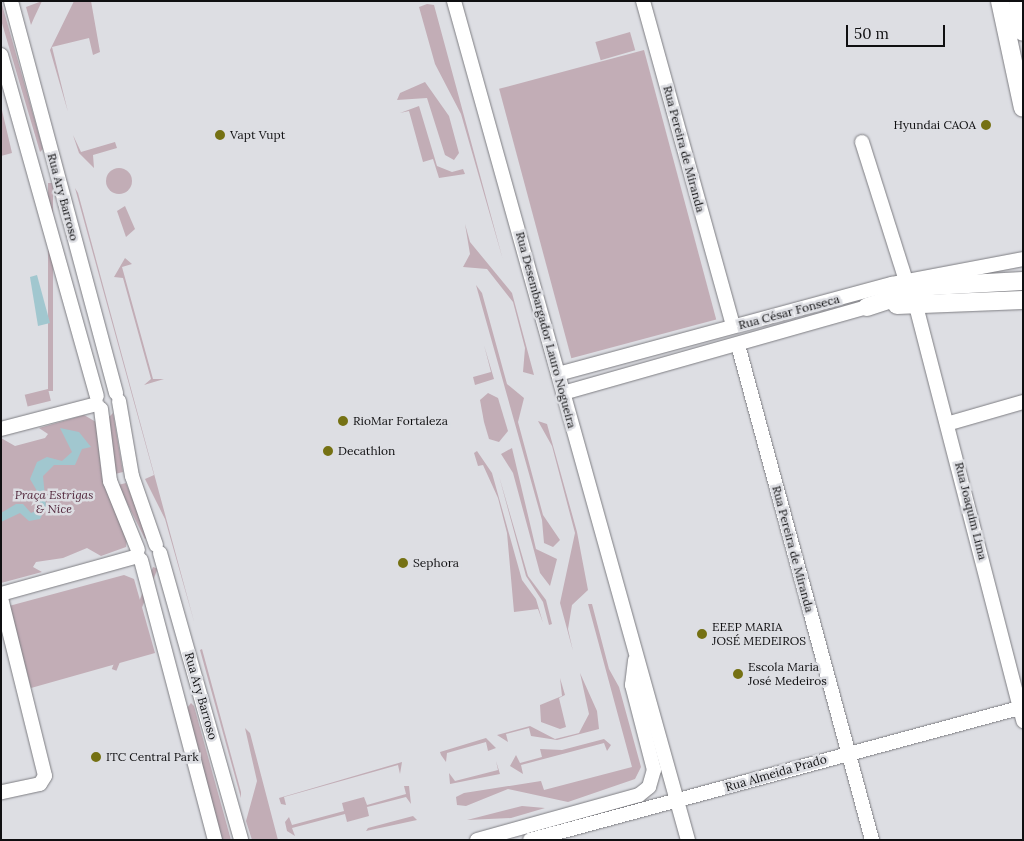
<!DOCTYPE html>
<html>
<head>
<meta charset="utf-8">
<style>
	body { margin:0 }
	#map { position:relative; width:1024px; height:841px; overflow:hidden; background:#dddee3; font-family:Lora,serif }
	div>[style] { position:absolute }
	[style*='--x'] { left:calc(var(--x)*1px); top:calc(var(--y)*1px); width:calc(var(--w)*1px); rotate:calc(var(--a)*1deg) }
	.green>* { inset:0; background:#c2adb6; transform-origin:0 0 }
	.round { border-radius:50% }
	.water>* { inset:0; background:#a1c7cf }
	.roads { filter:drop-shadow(0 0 1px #7d7d82) drop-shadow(0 0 1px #7d7d82) }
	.minor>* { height:14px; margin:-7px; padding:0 7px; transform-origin:7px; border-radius:7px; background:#fff }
	.major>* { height:18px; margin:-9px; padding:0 9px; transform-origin:9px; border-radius:9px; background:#fff }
	.dots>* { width:14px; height:14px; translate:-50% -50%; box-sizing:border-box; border:2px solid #dddee3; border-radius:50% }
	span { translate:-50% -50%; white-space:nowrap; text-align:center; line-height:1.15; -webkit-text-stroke:5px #dddee3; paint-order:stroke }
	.poi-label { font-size:12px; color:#0f0f11 }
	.right { translate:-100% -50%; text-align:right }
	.left { translate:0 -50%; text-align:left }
	.street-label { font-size:12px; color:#0f0f11 }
	.park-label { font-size:12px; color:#52273c; font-style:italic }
	.frame { position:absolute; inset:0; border:2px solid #0f0f11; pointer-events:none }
	.scale { position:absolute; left:846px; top:25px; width:99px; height:22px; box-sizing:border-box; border:2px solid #0f0f11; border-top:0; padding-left:6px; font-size:15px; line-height:18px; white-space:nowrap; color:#0f0f11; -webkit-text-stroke:4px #dddee3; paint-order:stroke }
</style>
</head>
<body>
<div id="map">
	<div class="green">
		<i style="clip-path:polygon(1px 1px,43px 149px,40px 152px,1px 20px)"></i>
		<i style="clip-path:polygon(42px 1px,34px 18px,31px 25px,26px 7px)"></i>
		<i style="clip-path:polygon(74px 1px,91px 1px,100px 52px,93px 55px,89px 38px,52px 47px,68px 112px,50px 50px)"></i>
		<i style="clip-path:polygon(427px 4px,434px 5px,503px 260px,461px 114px,435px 64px,419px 7px)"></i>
		<i style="left:630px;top:32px;width:19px;height:36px;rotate:74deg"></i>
		<i style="left:644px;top:50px;width:279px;height:150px;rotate:75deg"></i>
		<i style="clip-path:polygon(425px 82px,449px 116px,459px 153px,454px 160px,445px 155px,427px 98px,397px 100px,400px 93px)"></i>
		<i style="clip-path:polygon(1px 106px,12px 153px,1px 156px)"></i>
		<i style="clip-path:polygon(419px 106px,437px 166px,452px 172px,463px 169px,465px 174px,439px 178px,433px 159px,423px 162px,409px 111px,400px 113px)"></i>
		<i style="clip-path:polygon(73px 135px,81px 152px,115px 142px,117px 148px,93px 155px,94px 168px,79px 153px)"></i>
		<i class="round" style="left:106px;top:168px;width:26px;height:26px"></i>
		<i style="left:48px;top:183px;width:5px;height:208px"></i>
		<i style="clip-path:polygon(75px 188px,78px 193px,195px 625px,165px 519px,145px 479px,154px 475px)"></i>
		<i style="clip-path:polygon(125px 206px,135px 229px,126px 237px,117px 211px)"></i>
		<i style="clip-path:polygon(465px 224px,470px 242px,512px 293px,534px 375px,523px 372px,525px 348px,513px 302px,487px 269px,463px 267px,470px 254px)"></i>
		<i style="clip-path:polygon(125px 258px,132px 264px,122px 267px,153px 379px,164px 379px,144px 385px,151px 379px,123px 278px,114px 277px)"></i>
		<i style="clip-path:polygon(476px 285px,482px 293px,507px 384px,524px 398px,518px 422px,543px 515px,560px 540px,553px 547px,544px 543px,542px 520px)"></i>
		<i style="clip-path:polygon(484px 345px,494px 379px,475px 385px,473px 377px,491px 372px)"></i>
		<i style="left:48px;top:389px;width:12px;height:24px;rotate:76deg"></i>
		<i style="clip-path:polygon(488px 393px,498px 398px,508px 431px,499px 442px,489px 439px,484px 422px,480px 400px)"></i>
		<i style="clip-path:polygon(113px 413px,123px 472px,115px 474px,109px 417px)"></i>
		<i style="clip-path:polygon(84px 415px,96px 422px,102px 477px,127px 539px,126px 547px,101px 556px,87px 548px,63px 558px,36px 562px,33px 567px,42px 572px,1px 583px,1px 438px,15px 446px,45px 438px,48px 434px,39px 428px)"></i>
		<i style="clip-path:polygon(538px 421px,547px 424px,577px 532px,588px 590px,572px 605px,568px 629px,573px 651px,560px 603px,575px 533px,552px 446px)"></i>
		<i style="clip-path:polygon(512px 448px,536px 549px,557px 559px,550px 586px,540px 573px,513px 473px,501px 454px)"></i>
		<i style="clip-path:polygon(477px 451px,492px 473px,522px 580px,536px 599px,543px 623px,538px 609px,514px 612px,507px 533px,498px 498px,483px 465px,478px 466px,474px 453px)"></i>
		<i style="clip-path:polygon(499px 476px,528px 576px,546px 600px,552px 624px,549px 625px,543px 602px,526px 576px)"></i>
		<i style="clip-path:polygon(126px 483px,148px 537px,145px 539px,118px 485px)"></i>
		<i style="left:153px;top:567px;width:5px;height:110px;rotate:22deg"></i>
		<i style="clip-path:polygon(124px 575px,134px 579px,155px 653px,31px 688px,9px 606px)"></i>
		<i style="clip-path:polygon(588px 604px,592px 604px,609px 669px,619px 687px,641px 767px,635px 779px,568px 802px,508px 789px,466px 806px,457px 805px,456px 797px,464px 793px,541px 781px,544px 790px,632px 767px)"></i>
		<i style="clip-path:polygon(202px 649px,241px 792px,241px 798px,200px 650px)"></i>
		<i style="clip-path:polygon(580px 673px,597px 711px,599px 729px,557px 740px,531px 736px,529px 728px,506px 734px,508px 742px,497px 735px,530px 726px,555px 739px,579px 733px,589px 714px)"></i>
		<i style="clip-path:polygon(560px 678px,565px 695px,559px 698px,566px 727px,560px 729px,541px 722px,540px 705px,562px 696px)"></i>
		<i style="clip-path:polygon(191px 703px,194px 706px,231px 840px,222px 840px,187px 708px)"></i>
		<i style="clip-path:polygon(245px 728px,250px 733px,278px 840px,252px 840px,246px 821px,257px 781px)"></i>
		<i style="clip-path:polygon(486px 738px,496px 748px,488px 751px,486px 742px,447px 753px,446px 762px,441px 755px,440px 752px)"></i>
		<i style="clip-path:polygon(604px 739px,611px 745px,607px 751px,604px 743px,521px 765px,523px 774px,510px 766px,516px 755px,520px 763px,542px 757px,540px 749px,562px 750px)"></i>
		<i style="clip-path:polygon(496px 761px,500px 774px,450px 784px,449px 773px,455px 781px,498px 770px)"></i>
		<i style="clip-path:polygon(402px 762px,400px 774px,398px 765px,284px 797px,286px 805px,281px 804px,279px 798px)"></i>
		<i style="clip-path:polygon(404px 786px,409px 786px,411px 804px,406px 797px,367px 807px,369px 816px,347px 822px,345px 814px,292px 828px,295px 836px,287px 831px,285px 822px,289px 817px,292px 825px,344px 811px,342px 803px,364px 797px,367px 805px,406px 794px)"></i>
		<i style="clip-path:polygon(522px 806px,545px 808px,511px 818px,467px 820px)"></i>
		<i style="clip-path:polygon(413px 816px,417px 820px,366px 831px,368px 828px)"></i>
	</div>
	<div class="water">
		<i style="clip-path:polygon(37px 275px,50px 323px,38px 326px,30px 277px)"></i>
		<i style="clip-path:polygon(60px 428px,79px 432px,91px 447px,82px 449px,75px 465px,54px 465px,43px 476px,46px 507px,40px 519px,29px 521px,20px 513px,1px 522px,1px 513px,16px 504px,23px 504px,31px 513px,38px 510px,37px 491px,30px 479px,37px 462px,47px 457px,62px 461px,72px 452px)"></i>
	</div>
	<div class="roads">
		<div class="minor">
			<i style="--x:11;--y:1;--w:406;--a:75"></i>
			<i style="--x:454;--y:1;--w:871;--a:74.42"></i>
			<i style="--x:643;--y:1;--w:337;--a:74.5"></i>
			<i style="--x:1;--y:55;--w:354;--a:74.3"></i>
			<i style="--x:862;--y:142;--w:146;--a:72.4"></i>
			<i style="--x:915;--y:302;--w:433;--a:75.5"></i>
			<i style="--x:738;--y:345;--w:513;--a:74.85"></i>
			<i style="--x:558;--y:374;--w:346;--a:-15.1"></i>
			<i style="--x:892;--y:284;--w:133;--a:-10.8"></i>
			<i style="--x:563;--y:393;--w:316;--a:-15.8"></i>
			<i style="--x:119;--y:401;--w:76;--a:80.2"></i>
			<i style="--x:132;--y:476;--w:73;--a:70.8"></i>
			<i style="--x:101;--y:409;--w:73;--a:82.9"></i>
			<i style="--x:110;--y:481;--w:74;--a:67.9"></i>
			<i style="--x:950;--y:423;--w:76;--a:-16"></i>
			<i style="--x:1;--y:429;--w:99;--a:-14.6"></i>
			<i style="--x:160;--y:553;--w:298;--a:74.2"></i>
			<i style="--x:141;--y:560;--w:290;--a:75.2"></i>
			<i style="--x:1;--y:594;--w:142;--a:-15.5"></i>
			<i style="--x:1;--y:598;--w:183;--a:76.1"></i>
			<i style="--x:45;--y:776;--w:9;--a:122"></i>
			<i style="--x:40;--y:784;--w:40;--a:168"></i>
			<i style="--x:477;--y:840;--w:168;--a:-15.5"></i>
			<i style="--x:639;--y:795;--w:13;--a:-39"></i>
			<i style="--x:649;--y:787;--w:18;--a:-74"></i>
			<i style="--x:654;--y:770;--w:88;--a:-104.5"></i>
			<i style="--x:632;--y:685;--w:25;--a:-83"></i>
			<i style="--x:530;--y:840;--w:511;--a:-15.1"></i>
		</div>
		<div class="major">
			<i style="--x:1000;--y:1;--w:109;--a:77.9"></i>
			<i style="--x:1018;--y:1;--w:31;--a:81"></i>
			<i style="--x:897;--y:305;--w:126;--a:-2.3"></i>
			<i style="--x:867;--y:307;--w:67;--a:-18.2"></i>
			<i style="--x:931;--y:286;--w:92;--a:-3.1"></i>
		</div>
	</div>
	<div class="dots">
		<i style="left:986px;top:125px;background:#757113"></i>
		<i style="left:220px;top:135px;background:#757113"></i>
		<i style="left:343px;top:421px;background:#757113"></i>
		<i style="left:328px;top:451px;background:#757113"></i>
		<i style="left:403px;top:563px;background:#757113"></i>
		<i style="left:702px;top:634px;background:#757113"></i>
		<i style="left:738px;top:674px;background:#757113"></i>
		<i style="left:96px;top:757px;background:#757113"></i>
	</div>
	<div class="poi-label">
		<span class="right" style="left:976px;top:125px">Hyundai CAOA</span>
		<span class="left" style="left:230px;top:135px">Vapt Vupt</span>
		<span class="left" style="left:353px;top:421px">RioMar Fortaleza</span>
		<span class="left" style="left:338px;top:451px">Decathlon</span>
		<span class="left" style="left:413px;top:563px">Sephora</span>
		<span class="left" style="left:712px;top:634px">EEEP MARIA<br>JOSÉ MEDEIROS</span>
		<span class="left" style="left:748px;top:674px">Escola Maria<br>José Medeiros</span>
		<span class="left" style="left:106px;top:757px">ITC Central Park</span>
	</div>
	<div class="street-label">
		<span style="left:684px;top:149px;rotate:75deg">Rua Pereira de Miranda</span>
		<span style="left:63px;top:197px;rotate:75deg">Rua Ary Barroso</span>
		<span style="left:789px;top:312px;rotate:-15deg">Rua César Fonseca</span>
		<span style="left:546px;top:330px;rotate:75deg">Rua Desembargador Lauro Nogueira</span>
		<span style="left:971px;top:511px;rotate:76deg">Rua Joaquim Lima</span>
		<span style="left:793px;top:549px;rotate:75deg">Rua Pereira de Miranda</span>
		<span style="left:201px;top:696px;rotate:74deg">Rua Ary Barroso</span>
		<span style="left:776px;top:773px;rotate:-16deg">Rua Almeida Prado</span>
	</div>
	<div class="park-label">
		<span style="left:54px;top:502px">Praça Estrigas<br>&amp; Nice</span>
	</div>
	<div class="frame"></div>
	<div class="scale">50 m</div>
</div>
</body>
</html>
